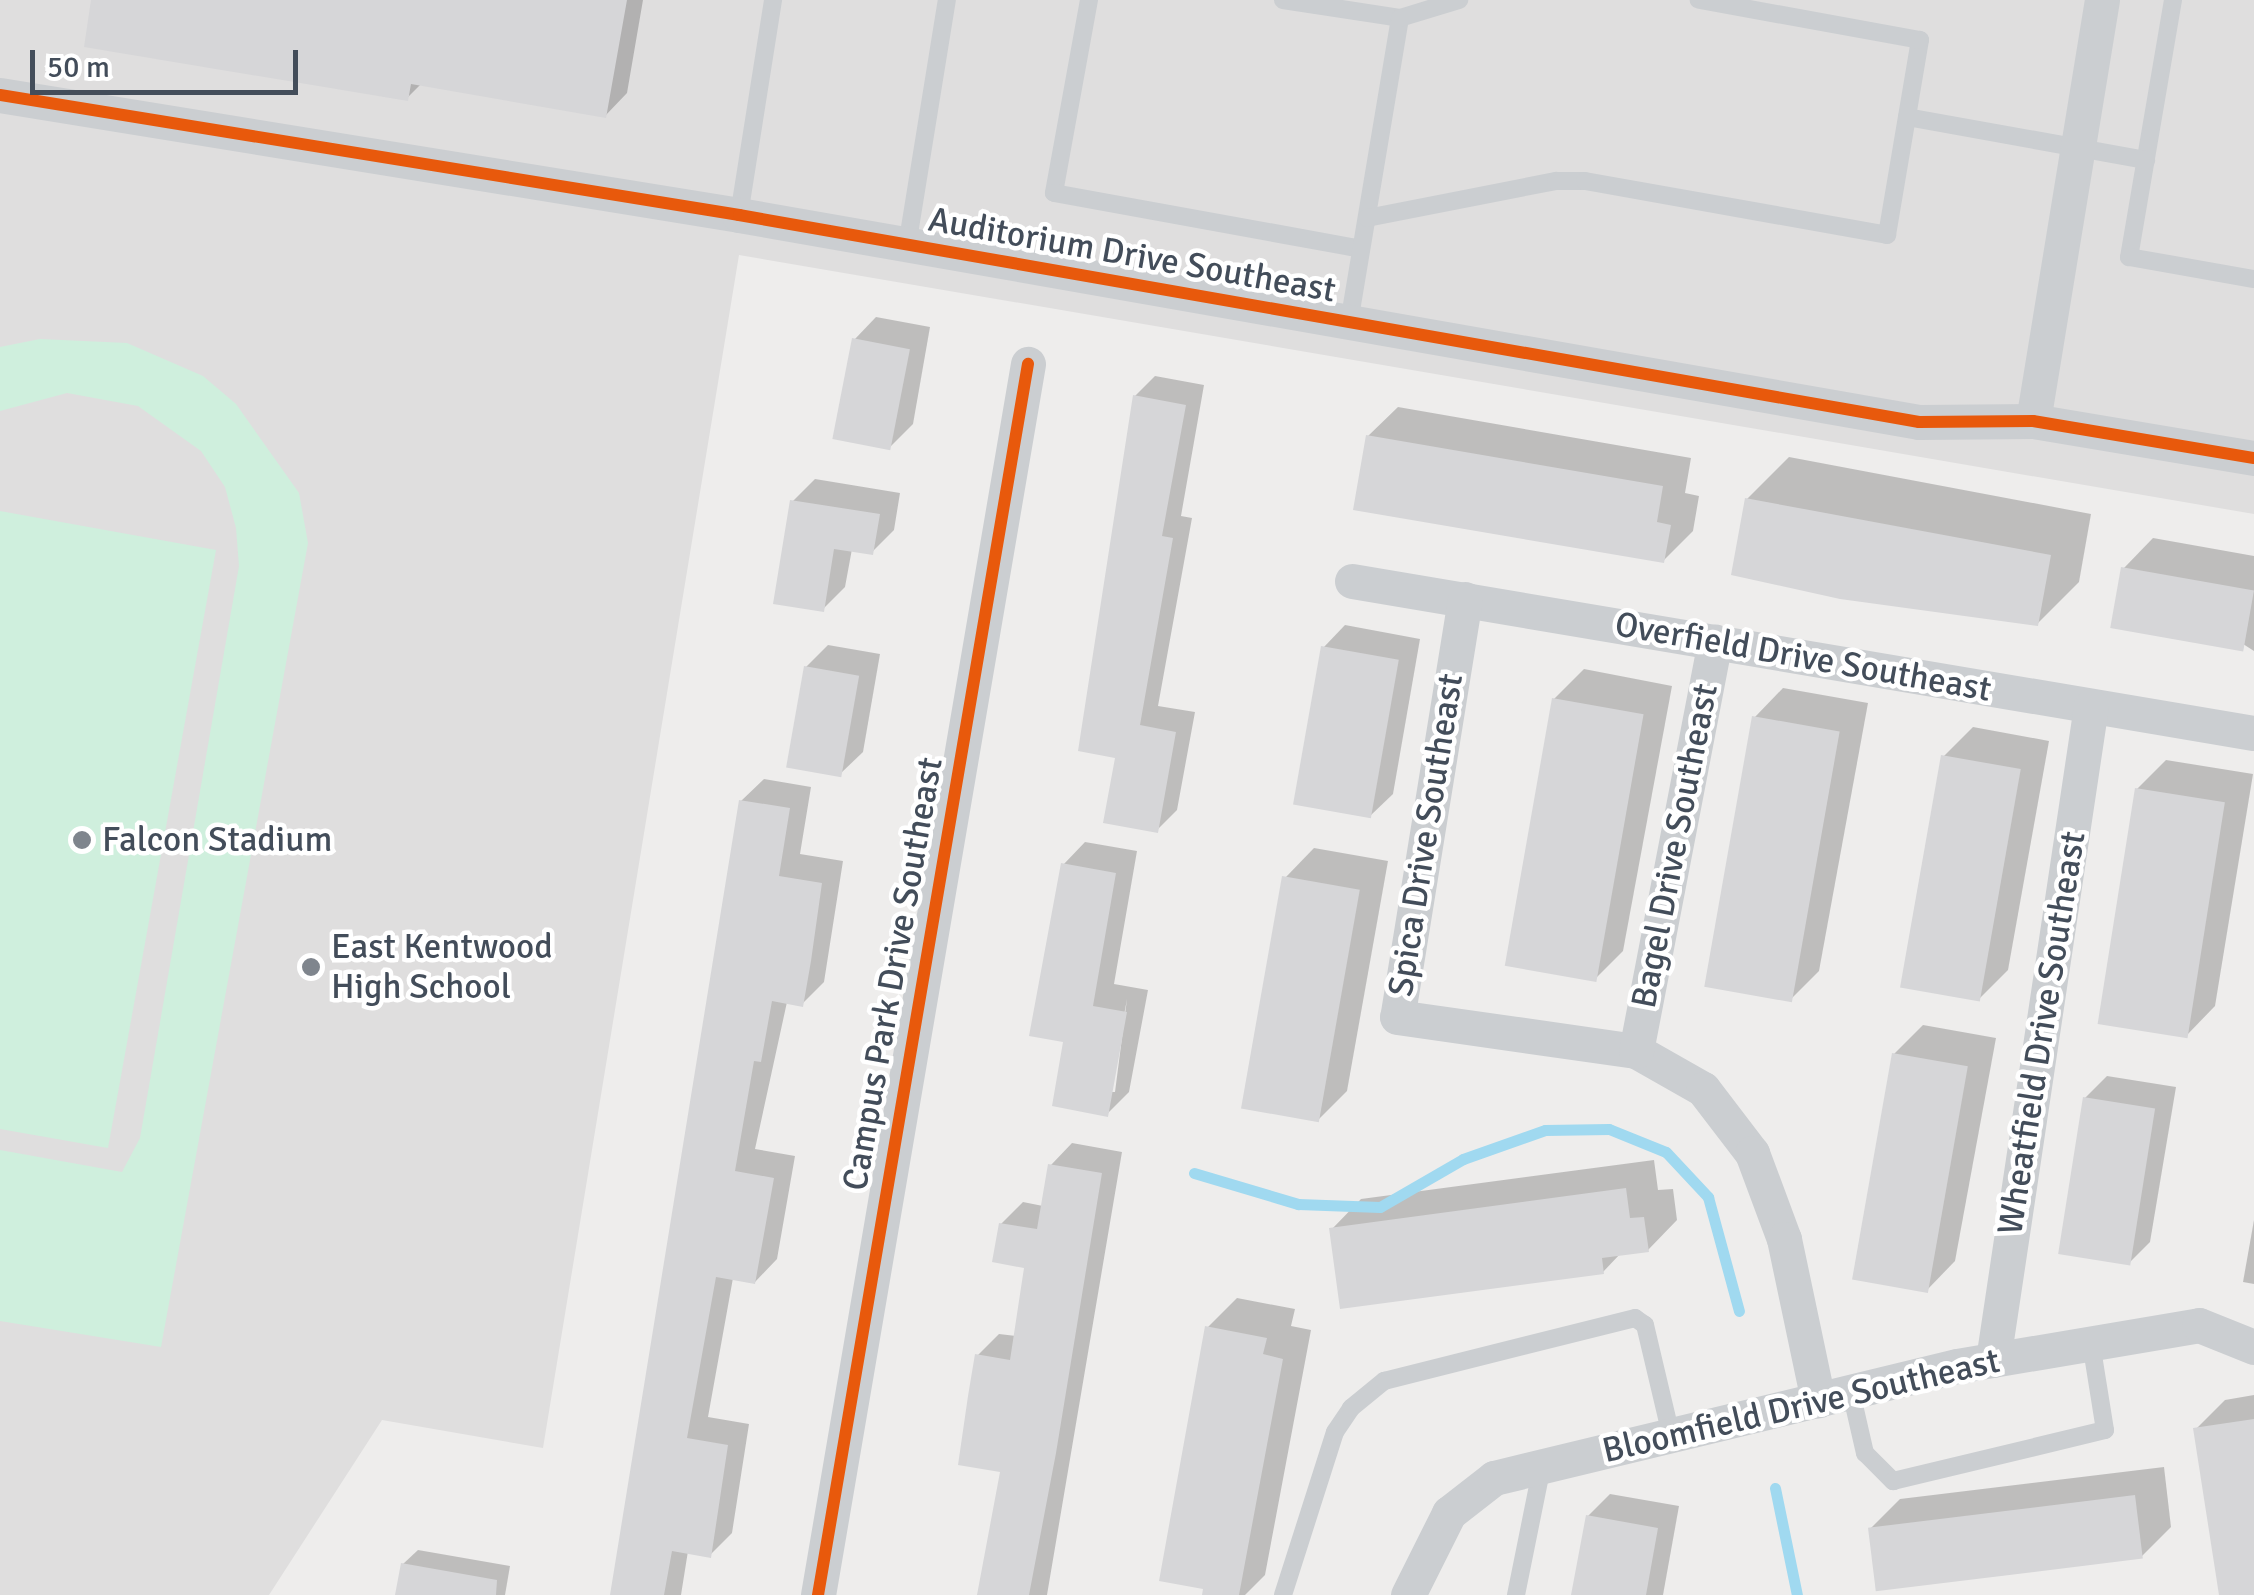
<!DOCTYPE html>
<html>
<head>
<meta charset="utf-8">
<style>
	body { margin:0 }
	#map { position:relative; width:2254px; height:1595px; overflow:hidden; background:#eeedec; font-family:Signika,sans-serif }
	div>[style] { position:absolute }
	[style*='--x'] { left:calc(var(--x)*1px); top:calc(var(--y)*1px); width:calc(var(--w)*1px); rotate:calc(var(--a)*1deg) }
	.education>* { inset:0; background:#dfdede }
	.green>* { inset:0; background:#cfefdd }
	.shadow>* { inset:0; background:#0003 }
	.stream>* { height:11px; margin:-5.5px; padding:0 5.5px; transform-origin:5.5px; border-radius:5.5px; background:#a0d9f0 }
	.building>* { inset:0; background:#d6d6d8; transform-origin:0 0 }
	.lane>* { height:18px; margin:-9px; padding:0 9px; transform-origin:9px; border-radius:9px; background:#cbced1 }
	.street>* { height:35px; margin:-17.5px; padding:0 17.5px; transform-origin:17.5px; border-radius:17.5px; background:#cbced1 }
	.cycleway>* { height:12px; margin:-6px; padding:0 6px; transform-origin:6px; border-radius:6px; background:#e8590c }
	.dots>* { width:28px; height:28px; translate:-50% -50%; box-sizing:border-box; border:5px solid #fff; border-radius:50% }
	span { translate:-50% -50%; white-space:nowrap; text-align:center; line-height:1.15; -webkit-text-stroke:9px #fff; paint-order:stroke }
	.street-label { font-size:35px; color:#434d5a }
	.poi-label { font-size:35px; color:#434d5a }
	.left { translate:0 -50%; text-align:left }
	.scale { position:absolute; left:30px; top:50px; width:268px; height:45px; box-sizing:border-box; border:5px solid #434d5a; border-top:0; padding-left:12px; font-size:30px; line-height:35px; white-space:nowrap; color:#434d5a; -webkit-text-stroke:8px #fff; paint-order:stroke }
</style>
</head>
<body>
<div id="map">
	<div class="education">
		<i style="clip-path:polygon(0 0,2254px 0,2254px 514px,739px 255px,543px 1448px,382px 1420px,269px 1595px,0 1595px)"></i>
	</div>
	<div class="green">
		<i style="clip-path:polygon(40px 339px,127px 343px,203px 376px,236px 404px,299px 493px,308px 543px,161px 1347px,0 1321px,0 1150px,122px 1172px,140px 1138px,239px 566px,236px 528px,225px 487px,201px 451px,138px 406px,67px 393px,0 411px,0 347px)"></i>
		<i style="clip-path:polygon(0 511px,216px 550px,108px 1148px,0 1129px)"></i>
	</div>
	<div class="shadow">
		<i style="clip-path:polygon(94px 0,643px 0,627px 93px,605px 116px,421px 84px,407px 98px)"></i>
		<i style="clip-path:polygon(876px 317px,930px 327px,913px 424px,891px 446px,854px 340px)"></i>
		<i style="clip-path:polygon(1155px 376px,1204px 385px,1181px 516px,1192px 518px,1158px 706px,1195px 712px,1177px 810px,1157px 830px,1118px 756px,1135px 396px)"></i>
		<i style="clip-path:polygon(1398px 407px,1691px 458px,1685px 493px,1699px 496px,1693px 531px,1663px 561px,1368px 436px)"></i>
		<i style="clip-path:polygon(1789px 457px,2091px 514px,2079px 582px,2037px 624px,1747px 499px)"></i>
		<i style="clip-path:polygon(815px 479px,900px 493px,894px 530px,872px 552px,852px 549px,845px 587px,823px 609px,793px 501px)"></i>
		<i style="clip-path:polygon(2153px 538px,2254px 556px,2254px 651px,2124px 568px)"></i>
		<i style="clip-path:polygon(1345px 625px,1420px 639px,1393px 794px,1370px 816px,1323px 648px)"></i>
		<i style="clip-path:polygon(828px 645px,880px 654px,863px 752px,840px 774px,806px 667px)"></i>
		<i style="clip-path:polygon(1584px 669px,1672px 686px,1623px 951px,1594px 980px,1554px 699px)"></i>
		<i style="clip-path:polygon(1783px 688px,1868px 703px,1819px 971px,1790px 1000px,1754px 718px)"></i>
		<i style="clip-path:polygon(1973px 727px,2049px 741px,2008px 970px,1979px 999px,1944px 756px)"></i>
		<i style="clip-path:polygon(2166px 760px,2253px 774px,2215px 1006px,2186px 1036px,2137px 789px)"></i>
		<i style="clip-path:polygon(764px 779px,811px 787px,800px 854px,843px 861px,824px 982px,802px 1004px,787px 1002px,755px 1149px,795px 1156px,777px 1259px,755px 1282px,733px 1278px,708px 1417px,749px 1424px,732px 1533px,710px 1555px,688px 1551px,681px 1595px,612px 1595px,741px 801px)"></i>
		<i style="clip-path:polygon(evenodd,1085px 842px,1137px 851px,1114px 984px,1148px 990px,1129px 1092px,1107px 1114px,1066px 1040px,1063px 865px,1085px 842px,1127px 999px,1115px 1092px,1110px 1092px,1127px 999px)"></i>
		<i style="clip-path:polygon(1314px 848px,1388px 861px,1347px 1091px,1318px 1120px,1285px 878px)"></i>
		<i style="clip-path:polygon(1923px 1025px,1996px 1038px,1955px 1261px,1926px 1291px,1894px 1054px)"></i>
		<i style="clip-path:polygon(2107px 1076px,2176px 1087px,2150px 1242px,2128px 1264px,2085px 1098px)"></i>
		<i style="clip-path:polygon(1072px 1143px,1122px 1152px,1047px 1595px,980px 1595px,1003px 1470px,977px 1356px,999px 1334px,1016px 1336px,1027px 1266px,1001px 1224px,1023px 1202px,1043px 1206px,1051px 1165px)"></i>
		<i style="clip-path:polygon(1654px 1160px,1658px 1190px,1673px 1189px,1677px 1220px,1648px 1250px,1621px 1253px,1603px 1272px,1332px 1229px,1361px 1199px)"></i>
		<i style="clip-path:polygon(2254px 1220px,2254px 1284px,2243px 1282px)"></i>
		<i style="clip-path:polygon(1237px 1298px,1295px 1309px,1291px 1326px,1311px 1330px,1265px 1575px,1245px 1595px,1204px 1595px,1208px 1327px)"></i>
		<i style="clip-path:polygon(2254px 1395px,2254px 1595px,2221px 1595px,2196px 1429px,2225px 1400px)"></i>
		<i style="clip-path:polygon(2164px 1467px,2171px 1527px,2142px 1556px,1871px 1528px,1900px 1499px)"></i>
		<i style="clip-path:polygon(1610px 1494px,1679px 1506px,1663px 1595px,1574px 1595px,1588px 1516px)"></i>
		<i style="clip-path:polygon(418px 1550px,510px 1566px,505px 1595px,398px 1595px,403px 1564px)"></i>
	</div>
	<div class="stream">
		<i style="--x:1194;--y:1173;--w:109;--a:16.6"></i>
		<i style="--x:1298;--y:1204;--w:82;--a:2.1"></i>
		<i style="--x:1380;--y:1207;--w:96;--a:-30"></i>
		<i style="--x:1463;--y:1159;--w:87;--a:-19.5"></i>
		<i style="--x:1545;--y:1130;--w:64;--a:-0.9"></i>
		<i style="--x:1609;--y:1129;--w:61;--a:22"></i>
		<i style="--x:1666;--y:1152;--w:62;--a:47"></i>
		<i style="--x:1708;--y:1197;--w:118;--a:74.8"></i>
		<i style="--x:1775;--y:1488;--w:109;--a:78.4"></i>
	</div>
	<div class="building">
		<i style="clip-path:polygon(91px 0,627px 0,606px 118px,411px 84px,408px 101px,84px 47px)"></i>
		<i style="left:852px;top:338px;width:59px;height:103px;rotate:11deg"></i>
		<i style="clip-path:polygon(1133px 395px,1186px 405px,1162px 536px,1173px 538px,1140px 725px,1176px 732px,1158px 833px,1103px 823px,1115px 758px,1078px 751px)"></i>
		<i style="clip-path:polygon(1366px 435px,1663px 486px,1657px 522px,1671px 525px,1664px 563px,1353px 510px)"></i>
		<i style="clip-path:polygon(1745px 498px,2051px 555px,2038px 626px,1840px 599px,1731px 575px)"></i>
		<i style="clip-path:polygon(790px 500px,880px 514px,873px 555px,834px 549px,824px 612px,773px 604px)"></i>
		<i style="left:2121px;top:567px;width:135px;height:62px;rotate:10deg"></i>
		<i style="left:1321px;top:646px;width:79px;height:161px;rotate:10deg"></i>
		<i style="left:804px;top:666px;width:56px;height:103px;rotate:10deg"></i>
		<i style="left:1552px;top:698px;width:93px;height:272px;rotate:10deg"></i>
		<i style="left:1752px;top:716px;width:89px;height:275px;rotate:10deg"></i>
		<i style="left:1941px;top:755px;width:81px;height:236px;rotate:10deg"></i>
		<i style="left:2135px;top:788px;width:91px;height:239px;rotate:9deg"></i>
		<i style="clip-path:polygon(739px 800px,790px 808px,779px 876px,822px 883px,811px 961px,803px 1007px,772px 1001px,761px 1062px,754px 1061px,735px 1171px,774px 1178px,755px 1284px,716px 1277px,687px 1438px,728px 1445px,711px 1558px,672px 1551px,664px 1595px,610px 1595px)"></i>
		<i style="clip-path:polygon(1061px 863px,1116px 873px,1093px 1006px,1127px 1012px,1108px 1117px,1052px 1106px,1063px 1042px,1029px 1036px)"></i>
		<i style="left:1282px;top:876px;width:79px;height:236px;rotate:10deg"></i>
		<i style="left:1892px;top:1053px;width:77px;height:230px;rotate:10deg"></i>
		<i style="left:2083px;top:1097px;width:73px;height:159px;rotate:9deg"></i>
		<i style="clip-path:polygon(1048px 1164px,1102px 1173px,1056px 1453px,1029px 1595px,977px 1595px,1000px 1472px,958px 1465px,968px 1396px,975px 1354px,1010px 1360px,1024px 1268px,992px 1262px,999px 1223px,1037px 1229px)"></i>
		<i style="clip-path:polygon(1626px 1188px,1630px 1218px,1644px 1217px,1649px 1252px,1602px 1258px,1604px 1274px,1340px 1309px,1329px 1228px)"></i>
		<i style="clip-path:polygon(1205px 1326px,1267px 1338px,1263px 1354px,1283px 1359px,1239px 1595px,1202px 1595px,1203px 1589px,1159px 1581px)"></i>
		<i style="clip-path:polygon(2254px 1419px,2254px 1595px,2219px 1595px,2193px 1428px)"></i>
		<i style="left:2135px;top:1495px;width:64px;height:269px;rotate:83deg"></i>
		<i style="clip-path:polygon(1586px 1515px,1658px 1528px,1646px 1595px,1571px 1595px)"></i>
		<i style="clip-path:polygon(401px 1563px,497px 1580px,496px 1595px,395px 1595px)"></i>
	</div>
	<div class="lane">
		<i style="--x:1089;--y:0;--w:196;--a:100.3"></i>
		<i style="--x:1054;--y:193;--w:312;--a:10.3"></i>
		<i style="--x:1283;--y:0;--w:118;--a:8.7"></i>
		<i style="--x:1400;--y:18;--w:309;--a:99.5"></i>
		<i style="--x:2173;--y:0;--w:261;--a:99.7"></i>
		<i style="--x:2129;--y:257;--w:127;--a:10"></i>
		<i style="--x:1400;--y:18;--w:62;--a:-17"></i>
		<i style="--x:1907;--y:117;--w:243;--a:10.2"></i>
		<i style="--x:739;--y:215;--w:218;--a:-81"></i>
		<i style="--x:1367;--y:218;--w:193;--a:-11.1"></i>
		<i style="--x:1556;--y:181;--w:29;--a:0"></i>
		<i style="--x:1585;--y:181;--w:307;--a:10.1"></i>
		<i style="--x:1887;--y:235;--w:198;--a:-80.4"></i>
		<i style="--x:1920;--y:40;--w:225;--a:-169.7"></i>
		<i style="--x:907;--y:246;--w:249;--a:-80.8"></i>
		<i style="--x:1851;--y:1392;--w:63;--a:77.1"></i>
		<i style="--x:1865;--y:1453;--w:40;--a:45"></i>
		<i style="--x:1893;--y:1481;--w:218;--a:-13.5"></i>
		<i style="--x:2105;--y:1430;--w:88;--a:-99.1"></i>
		<i style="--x:1283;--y:1595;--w:171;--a:-72.3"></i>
		<i style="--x:1335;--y:1432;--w:29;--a:-56"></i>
		<i style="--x:1351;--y:1408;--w:43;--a:-39.3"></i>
		<i style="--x:1384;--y:1381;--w:259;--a:-14.1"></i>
		<i style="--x:1635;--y:1318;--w:12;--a:35"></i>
		<i style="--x:1645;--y:1325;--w:113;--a:76.7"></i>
		<i style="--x:1516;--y:1595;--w:132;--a:-78.6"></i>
	</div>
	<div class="street">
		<i style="--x:0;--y:95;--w:749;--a:9.22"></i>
		<i style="--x:739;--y:215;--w:1198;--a:9.95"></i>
		<i style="--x:1919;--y:422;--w:114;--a:-0.5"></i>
		<i style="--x:2033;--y:421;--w:224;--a:9.5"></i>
		<i style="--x:2033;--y:421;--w:427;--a:-80.7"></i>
		<i style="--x:1352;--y:581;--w:915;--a:9.57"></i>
		<i style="--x:1465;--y:599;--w:423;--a:99.2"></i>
		<i style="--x:1397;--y:1017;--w:241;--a:8.1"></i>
		<i style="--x:1636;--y:1051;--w:77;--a:29.6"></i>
		<i style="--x:1703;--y:1089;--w:81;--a:52.6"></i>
		<i style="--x:1752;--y:1153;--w:92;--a:69.6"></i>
		<i style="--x:1784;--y:1239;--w:165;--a:78.1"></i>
		<i style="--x:1636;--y:1051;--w:417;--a:-79.1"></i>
		<i style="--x:1993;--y:1360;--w:661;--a:-81.48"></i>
		<i style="--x:818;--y:1595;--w:1249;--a:-80.32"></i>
		<i style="--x:1408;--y:1595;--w:92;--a:-63.4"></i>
		<i style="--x:1449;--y:1513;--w:57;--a:-37.9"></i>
		<i style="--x:1494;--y:1478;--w:476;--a:-13.6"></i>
		<i style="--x:1957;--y:1366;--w:245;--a:-9.6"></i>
		<i style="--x:2199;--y:1325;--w:59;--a:21.8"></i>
	</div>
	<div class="cycleway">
		<i style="--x:0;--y:95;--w:749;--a:9.22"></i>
		<i style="--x:739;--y:215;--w:1198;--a:9.95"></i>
		<i style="--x:1919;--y:422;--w:114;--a:-0.5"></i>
		<i style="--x:2033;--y:421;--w:224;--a:9.5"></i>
		<i style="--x:818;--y:1595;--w:1249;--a:-80.32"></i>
	</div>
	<div class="dots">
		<i style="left:82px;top:840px;background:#7f858d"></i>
		<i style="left:311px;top:967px;background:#7f858d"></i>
	</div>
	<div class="street-label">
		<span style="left:1132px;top:255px;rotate:10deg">Auditorium Drive Southeast</span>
		<span style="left:1803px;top:657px;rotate:10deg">Overfield Drive Southeast</span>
		<span style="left:1426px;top:835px;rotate:-81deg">Spica Drive Southeast</span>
		<span style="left:1675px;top:846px;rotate:-79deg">Bagel Drive Southeast</span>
		<span style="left:893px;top:974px;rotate:-80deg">Campus Park Drive Southeast</span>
		<span style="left:2042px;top:1033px;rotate:-81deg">Wheatfield Drive Southeast</span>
		<span style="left:1801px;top:1406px;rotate:-13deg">Bloomfield Drive Southeast</span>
	</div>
	<div class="poi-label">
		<span class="left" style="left:102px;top:840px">Falcon Stadium</span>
		<span class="left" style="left:331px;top:967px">East Kentwood<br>High School</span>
	</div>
	<div class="scale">50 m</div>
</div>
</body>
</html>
